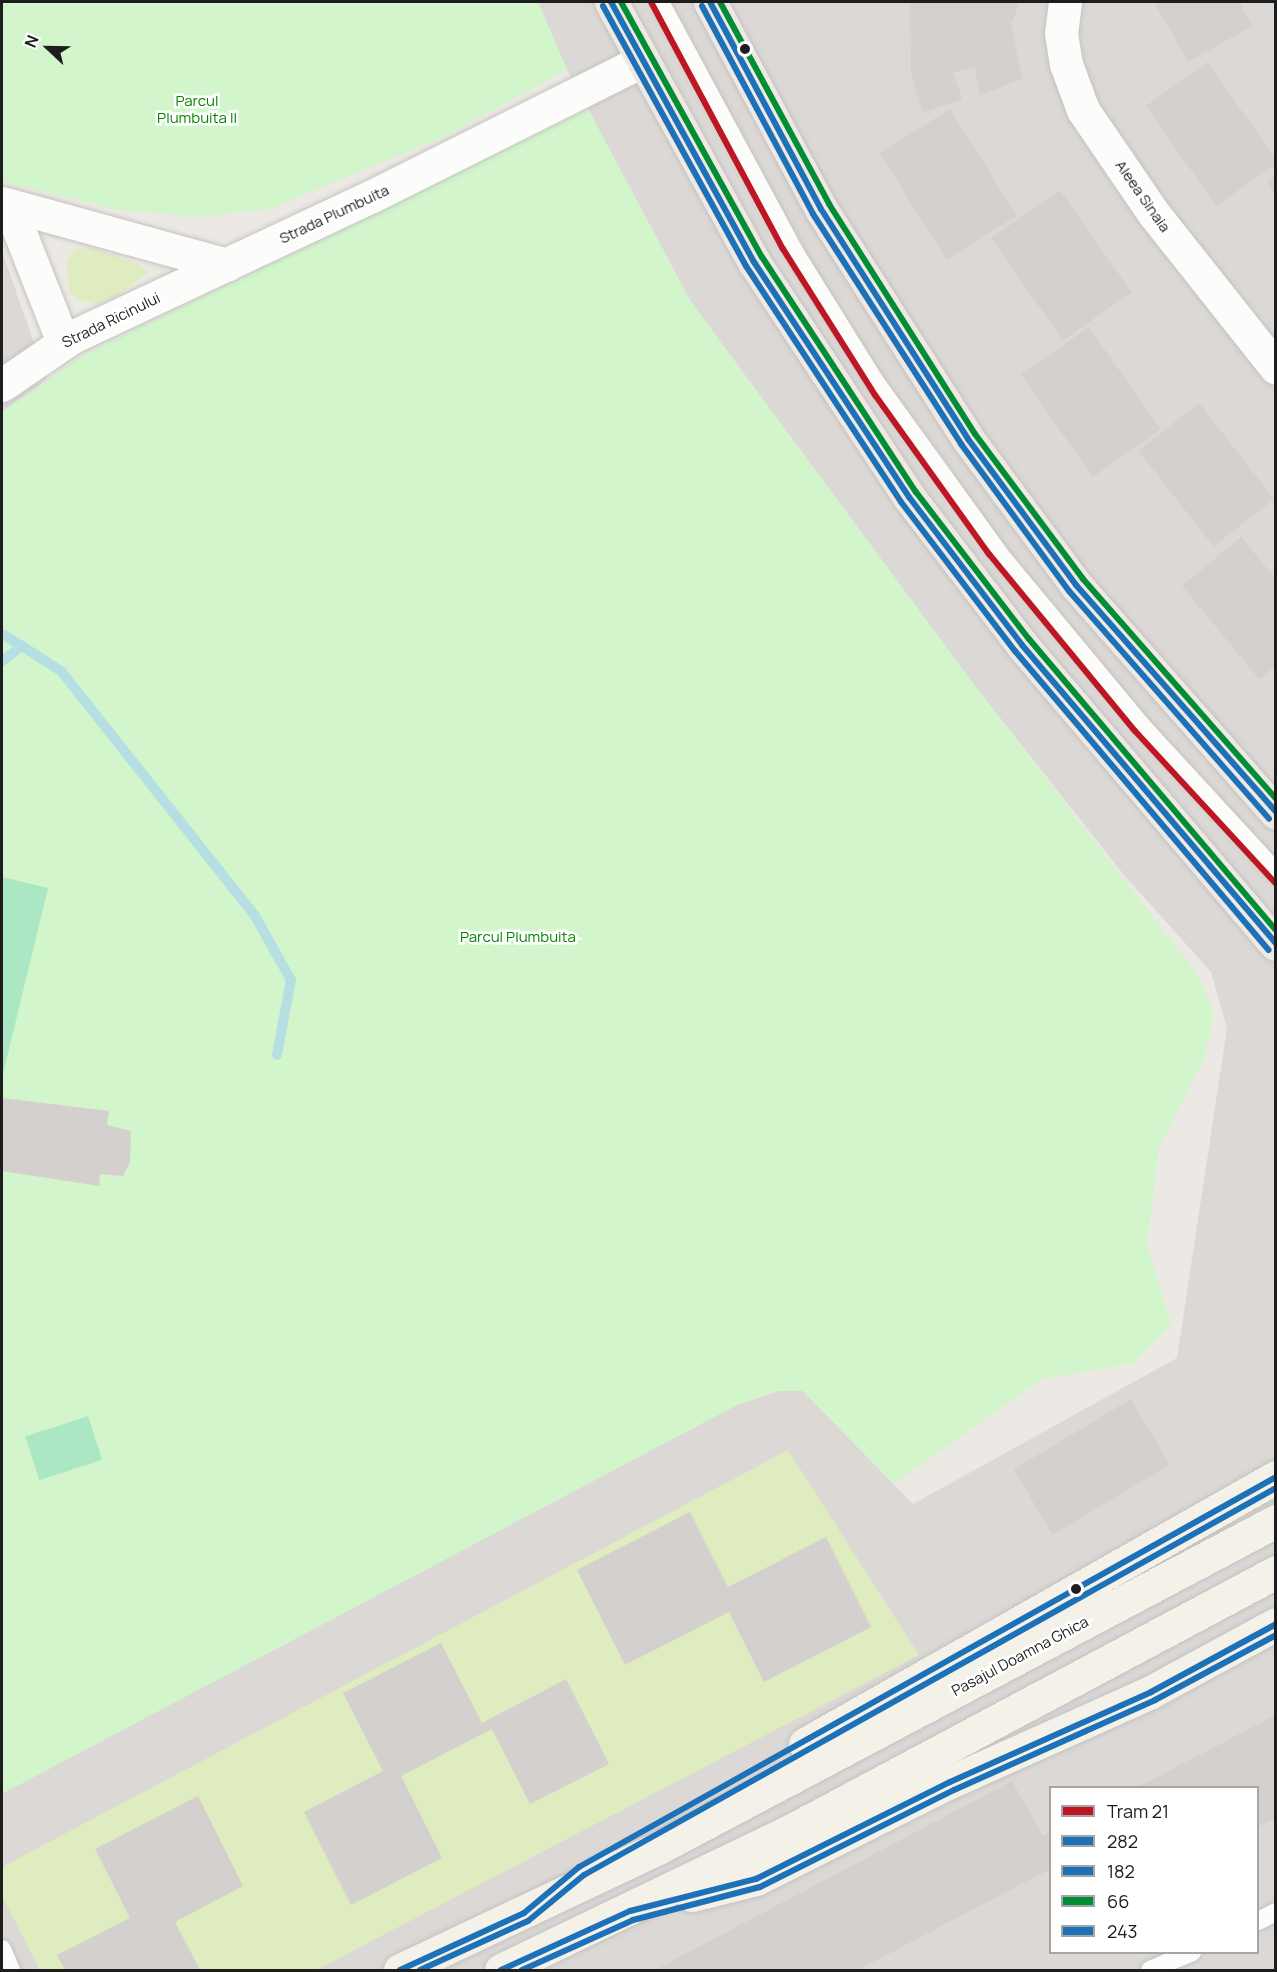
<!DOCTYPE html>
<html>
<head>
<meta charset="utf-8">
<style>
	body { margin:0 }
	#map { position:relative; width:1277px; height:1972px; overflow:hidden; background:#ece8e4; font-family:Manrope,sans-serif }
	div>[style] { position:absolute }
	[style*='--x'] { left:calc(var(--x)*1px); top:calc(var(--y)*1px); width:calc(var(--w)*1px); rotate:calc(var(--a)*1deg) }
	.residential>* { inset:0; background:#dbd8d6 }
	.grass>* { inset:0; background:#deecbf }
	.park>* { inset:0; background:#d2f5cc }
	.pitch>* { inset:0; background:#abe7c5; transform-origin:0 0 }
	.stream>* { height:10px; margin:-5px; padding:0 5px; transform-origin:5px; border-radius:5px; background:#b5dfe3 }
	.building>* { inset:0; background:#d4d0cd; transform-origin:0 0 }
	.roads { filter:drop-shadow(0 0 2px #c4c3c1) drop-shadow(0 0 2px #c4c3c1) }
	.lane>* { height:18px; margin:-9px; padding:0 9px; transform-origin:9px; border-radius:9px; background:#fcfcfb }
	.street>* { height:33px; margin:-16.5px; padding:0 16.5px; transform-origin:16.5px; border-radius:16.5px; background:#fcfcfb }
	.secondary>* { height:33px; margin:-16.5px; padding:0 16.5px; transform-origin:16.5px; border-radius:16.5px; background:#f4f2e8 }
	.primary>* { height:33px; margin:-16.5px; padding:0 16.5px; transform-origin:16.5px; border-radius:16.5px; background:#f0e9e3 }
	.bus-1>* { height:6px; margin:-3px; padding:0 3px; transform-origin:3px; border-radius:3px; background:#1d71b8 }
	.bus-2>* { height:6px; margin:-3px; padding:0 3px; transform-origin:3px; border-radius:3px; background:#1d71b8 }
	.bus-3>* { height:6px; margin:-3px; padding:0 3px; transform-origin:3px; border-radius:3px; background:#008d36 }
	.bus-4>* { height:6px; margin:-3px; padding:0 3px; transform-origin:3px; border-radius:3px; background:#1d71b8 }
	.tram-1>* { height:6px; margin:-3px; padding:0 3px; transform-origin:3px; border-radius:3px; background:#be1622 }
	.dots>* { width:16px; height:16px; translate:-50% -50%; box-sizing:border-box; border:3px solid #fff; border-radius:50% }
	span { translate:-50% -50%; white-space:nowrap; text-align:center; line-height:1.15; -webkit-text-stroke:5px #fff; paint-order:stroke }
	.park-label { font-size:15px; color:#078500 }
	.street-label { font-size:15px; color:#1d1d1d }
	.frame { position:absolute; inset:0; border:3px solid #1d1d1d; pointer-events:none }
	.legend { position:absolute; left:1049px; top:1786px; width:210px; height:168px; box-sizing:border-box; background:#fff; border:2px solid #a5a5a5; margin:0; padding:8px 10px; list-style:none; font-size:18px; color:#1d1d1d }
	.legend li { display:flex; align-items:center; gap:12px; height:30px }
	.legend b { width:30px; border:2px solid #a5a5a5 }
	.north { position:absolute; left:18px; top:18px; width:60px; height:60px; -webkit-text-stroke:4px #fff; paint-order:stroke; rotate:292deg; font-size:16px; font-weight:700; line-height:24px; text-align:center; color:#1d1d1d }
	.north::after { content:''; display:block; margin:auto; width:21px; height:27px; background:#1d1d1d; clip-path:polygon(50% 0,100% 100%,50% 72%,0 100%) }
</style>
</head>
<body>
<div id="map">
	<div class="residential">
		<i style="clip-path:polygon(evenodd,538px 2px,1275px 2px,1275px 1970px,2px 1970px,2px 1793px,696px 1425px,739px 1404px,779px 1391px,803px 1391px,913px 1504px,1177px 1358px,1227px 1028px,1211px 972px,1124px 875px,975px 686px,691px 302px,567px 70px,538px 2px,1050px 1788px,1258px 1788px,1258px 1952px,1050px 1952px,1050px 1788px)"></i>
		<i style="clip-path:polygon(2px 251px,47px 380px,2px 412px)"></i>
	</div>
	<div class="grass">
		<i style="clip-path:polygon(92px 248px,139px 264px,148px 273px,114px 298px,99px 304px,76px 299px,70px 292px,66px 261px,75px 249px)"></i>
		<i style="clip-path:polygon(788px 1450px,919px 1655px,316px 1970px,40px 1970px,2px 1896px,2px 1867px)"></i>
	</div>
	<div class="park">
		<i style="clip-path:polygon(2px 2px,538px 2px,567px 70px,445px 136px,270px 209px,200px 217px,117px 210px,2px 181px)"></i>
		<i style="clip-path:polygon(588px 109px,691px 302px,975px 686px,1200px 978px,1214px 1016px,1204px 1058px,1159px 1147px,1147px 1244px,1171px 1326px,1134px 1363px,1042px 1379px,894px 1484px,803px 1391px,779px 1391px,739px 1404px,2px 1794px,2px 412px,84px 354px)"></i>
	</div>
	<div class="pitch">
		<i style="clip-path:polygon(2px 877px,48px 888px,2px 1078px)"></i>
		<i style="left:88px;top:1416px;width:46px;height:66px;rotate:72deg"></i>
	</div>
	<div class="stream">
		<i style="--x:2;--y:634;--w:23;--a:31"></i>
		<i style="--x:2;--y:661;--w:25;--a:-37"></i>
		<i style="--x:22;--y:646;--w:46;--a:32.7"></i>
		<i style="--x:61;--y:671;--w:313;--a:51.6"></i>
		<i style="--x:255;--y:916;--w:73;--a:60.6"></i>
		<i style="--x:291;--y:980;--w:76;--a:100.6"></i>
	</div>
	<div class="building">
		<i style="clip-path:polygon(910px 2px,1020px 2px,1011px 24px,1022px 79px,980px 95px,975px 68px,953px 72px,962px 99px,922px 113px,911px 71px)"></i>
		<i style="clip-path:polygon(1154px 2px,1239px 2px,1252px 26px,1188px 62px)"></i>
		<i style="clip-path:polygon(1207px 62px,1276px 159px,1276px 164px,1216px 206px,1146px 106px)"></i>
		<i style="left:950px;top:109px;width:126px;height:83px;rotate:58deg"></i>
		<i style="clip-path:polygon(1276px 175px,1276px 195px,1266px 182px)"></i>
		<i style="left:1060px;top:190px;width:125px;height:84px;rotate:55deg"></i>
		<i style="left:1089px;top:327px;width:125px;height:83px;rotate:55deg"></i>
		<i style="left:1199px;top:403px;width:122px;height:77px;rotate:52deg"></i>
		<i style="clip-path:polygon(1241px 537px,1276px 579px,1276px 666px,1259px 679px,1182px 586px)"></i>
		<i style="clip-path:polygon(2px 1098px,109px 1111px,107px 1125px,131px 1131px,130px 1162px,123px 1176px,100px 1174px,99px 1186px,2px 1171px)"></i>
		<i style="left:1131px;top:1399px;width:76px;height:137px;rotate:59deg"></i>
		<i style="clip-path:polygon(690px 1512px,728px 1587px,826px 1537px,871px 1627px,764px 1682px,729px 1612px,625px 1665px,577px 1570px)"></i>
		<i style="clip-path:polygon(441px 1643px,482px 1723px,566px 1679px,609px 1764px,530px 1804px,492px 1729px,401px 1776px,442px 1858px,351px 1905px,304px 1812px,383px 1771px,343px 1693px)"></i>
		<i style="clip-path:polygon(1276px 1715px,1276px 1818px,1258px 1827px,1258px 1788px,1136px 1788px)"></i>
		<i style="clip-path:polygon(1012px 1781px,1043px 1836px,1050px 1832px,1050px 1869px,858px 1970px,655px 1970px)"></i>
		<i style="clip-path:polygon(198px 1796px,243px 1886px,175px 1922px,200px 1970px,65px 1970px,57px 1955px,130px 1918px,95px 1849px)"></i>
	</div>
	<div class="roads">
		<div class="lane">
			<i style="--x:660;--y:2;--w:285;--a:61.7"></i>
			<i style="--x:795;--y:253;--w:150;--a:58.1"></i>
			<i style="--x:874;--y:380;--w:216;--a:54.2"></i>
			<i style="--x:1000;--y:555;--w:221;--a:50.3"></i>
			<i style="--x:1141;--y:725;--w:200;--a:47.4"></i>
			<i style="--x:1258;--y:1921;--w:20;--a:-27"></i>
			<i style="--x:2;--y:1949;--w:23;--a:67"></i>
			<i style="--x:1150;--y:1970;--w:46;--a:-23.2"></i>
		</div>
		<div class="street">
			<i style="--x:1065;--y:2;--w:31;--a:97"></i>
			<i style="--x:1061;--y:33;--w:31;--a:81"></i>
			<i style="--x:1066;--y:64;--w:49;--a:69.7"></i>
			<i style="--x:1083;--y:110;--w:126;--a:55.7"></i>
			<i style="--x:1154;--y:214;--w:196;--a:51.6"></i>
			<i style="--x:2;--y:203;--w:233;--a:15.4"></i>
			<i style="--x:9;--y:205;--w:147;--a:68.5"></i>
			<i style="--x:2;--y:385;--w:85;--a:-34.4"></i>
			<i style="--x:72;--y:337;--w:331;--a:-25.2"></i>
			<i style="--x:372;--y:196;--w:302;--a:-26.6"></i>
		</div>
		<div class="secondary">
			<i style="--x:805;--y:1744;--w:541;--a:-29.55"></i>
			<i style="--x:692;--y:1895;--w:66;--a:-14"></i>
			<i style="--x:756;--y:1879;--w:217;--a:-26.6"></i>
			<i style="--x:950;--y:1782;--w:220;--a:-24.1"></i>
			<i style="--x:1151;--y:1692;--w:142;--a:-28.5"></i>
			<i style="--x:400;--y:1970;--w:288;--a:-25.3"></i>
			<i style="--x:660;--y:1847;--w:697;--a:-27.89"></i>
			<i style="--x:501;--y:1970;--w:321;--a:-25.7"></i>
			<i style="--x:790;--y:1831;--w:551;--a:-28.05"></i>
		</div>
		<div class="primary">
			<i style="--x:611;--y:2;--w:297;--a:61.2"></i>
			<i style="--x:754;--y:262;--w:282;--a:56.6"></i>
			<i style="--x:909;--y:497;--w:186;--a:52.6"></i>
			<i style="--x:1022;--y:645;--w:392;--a:49.7"></i>
			<i style="--x:710;--y:2;--w:235;--a:61.8"></i>
			<i style="--x:821;--y:209;--w:273;--a:57.4"></i>
			<i style="--x:968;--y:439;--w:182;--a:53.5"></i>
			<i style="--x:1076;--y:585;--w:303;--a:48.7"></i>
		</div>
	</div>
	<div class="bus-1">
		<i style="--x:611;--y:2;--w:297;--a:61.2"></i>
		<i style="--x:754;--y:262;--w:282;--a:56.6"></i>
		<i style="--x:909;--y:497;--w:186;--a:52.6"></i>
		<i style="--x:1022;--y:645;--w:392;--a:49.6"></i>
		<i style="--x:710;--y:2;--w:235;--a:61.8"></i>
		<i style="--x:821;--y:209;--w:273;--a:57.4"></i>
		<i style="--x:968;--y:439;--w:182;--a:53.5"></i>
		<i style="--x:1076;--y:585;--w:303;--a:48.6"></i>
		<i style="--x:400;--y:1970;--w:136;--a:-24.7"></i>
		<i style="--x:524;--y:1913;--w:72;--a:-39.9"></i>
		<i style="--x:579;--y:1867;--w:799;--a:-29.23"></i>
		<i style="--x:501;--y:1970;--w:142;--a:-24.6"></i>
		<i style="--x:630;--y:1911;--w:130;--a:-14.3"></i>
		<i style="--x:756;--y:1879;--w:217;--a:-26.6"></i>
		<i style="--x:950;--y:1782;--w:220;--a:-24.1"></i>
		<i style="--x:1151;--y:1692;--w:142;--a:-28.5"></i>
	</div>
	<div class="bus-2">
		<i style="--x:603;--y:6;--w:297;--a:61.2"></i>
		<i style="--x:746;--y:266;--w:282;--a:56.7"></i>
		<i style="--x:901;--y:502;--w:188;--a:52.6"></i>
		<i style="--x:1015;--y:651;--w:392;--a:49.7"></i>
		<i style="--x:702;--y:6;--w:236;--a:61.9"></i>
		<i style="--x:813;--y:214;--w:274;--a:57.2"></i>
		<i style="--x:961;--y:444;--w:182;--a:53.7"></i>
		<i style="--x:1069;--y:591;--w:303;--a:48.7"></i>
	</div>
	<div class="bus-3">
		<i style="--x:621;--y:2;--w:291;--a:61.1"></i>
		<i style="--x:762;--y:257;--w:281;--a:56.8"></i>
		<i style="--x:916;--y:492;--w:185;--a:52.5"></i>
		<i style="--x:1029;--y:639;--w:382;--a:49.7"></i>
		<i style="--x:720;--y:2;--w:230;--a:61.6"></i>
		<i style="--x:829;--y:204;--w:272;--a:57.6"></i>
		<i style="--x:975;--y:434;--w:181;--a:53.3"></i>
		<i style="--x:1083;--y:579;--w:293;--a:48.7"></i>
	</div>
	<div class="bus-4">
		<i style="--x:420;--y:1970;--w:119;--a:-24.4"></i>
		<i style="--x:528;--y:1921;--w:72;--a:-39.4"></i>
		<i style="--x:584;--y:1875;--w:793;--a:-29.22"></i>
		<i style="--x:522;--y:1970;--w:122;--a:-24.2"></i>
		<i style="--x:633;--y:1920;--w:131;--a:-14.6"></i>
		<i style="--x:760;--y:1887;--w:217;--a:-26.6"></i>
		<i style="--x:954;--y:1790;--w:220;--a:-24.1"></i>
		<i style="--x:1155;--y:1700;--w:137;--a:-28.2"></i>
	</div>
	<div class="tram-1">
		<i style="--x:651;--y:2;--w:280;--a:61.9"></i>
		<i style="--x:783;--y:249;--w:173;--a:57.8"></i>
		<i style="--x:875;--y:395;--w:196;--a:54.4"></i>
		<i style="--x:989;--y:554;--w:229;--a:50.5"></i>
		<i style="--x:1135;--y:731;--w:208;--a:47.3"></i>
	</div>
	<div class="dots">
		<i style="left:745px;top:49px;background:#1d1d1d"></i>
		<i style="left:1076px;top:1589px;background:#1d1d1d"></i>
	</div>
	<div class="park-label">
		<span style="left:197px;top:109px">Parcul<br>Plumbuita II</span>
		<span style="left:518px;top:937px">Parcul Plumbuita</span>
	</div>
	<div class="street-label">
		<span style="left:1143px;top:196px;rotate:55deg">Aleea Sinaia</span>
		<span style="left:334px;top:214px;rotate:-25deg">Strada Plumbuita</span>
		<span style="left:111px;top:320px;rotate:-26deg">Strada Ricinului</span>
		<span style="left:1020px;top:1656px;rotate:-28deg">Pasajul Doamna Ghica</span>
	</div>
	<div class="frame"></div>
	<ul class="legend">
	<li><b style="height:8px;background:#be1622"></b>Tram 21</li>
	<li><b style="height:8px;background:#1d71b8"></b>282</li>
	<li><b style="height:8px;background:#1d71b8"></b>182</li>
	<li><b style="height:8px;background:#008d36"></b>66</li>
	<li><b style="height:8px;background:#1d71b8"></b>243</li>
	</ul>
	<div class="north">N</div>
</div>
</body>
</html>
